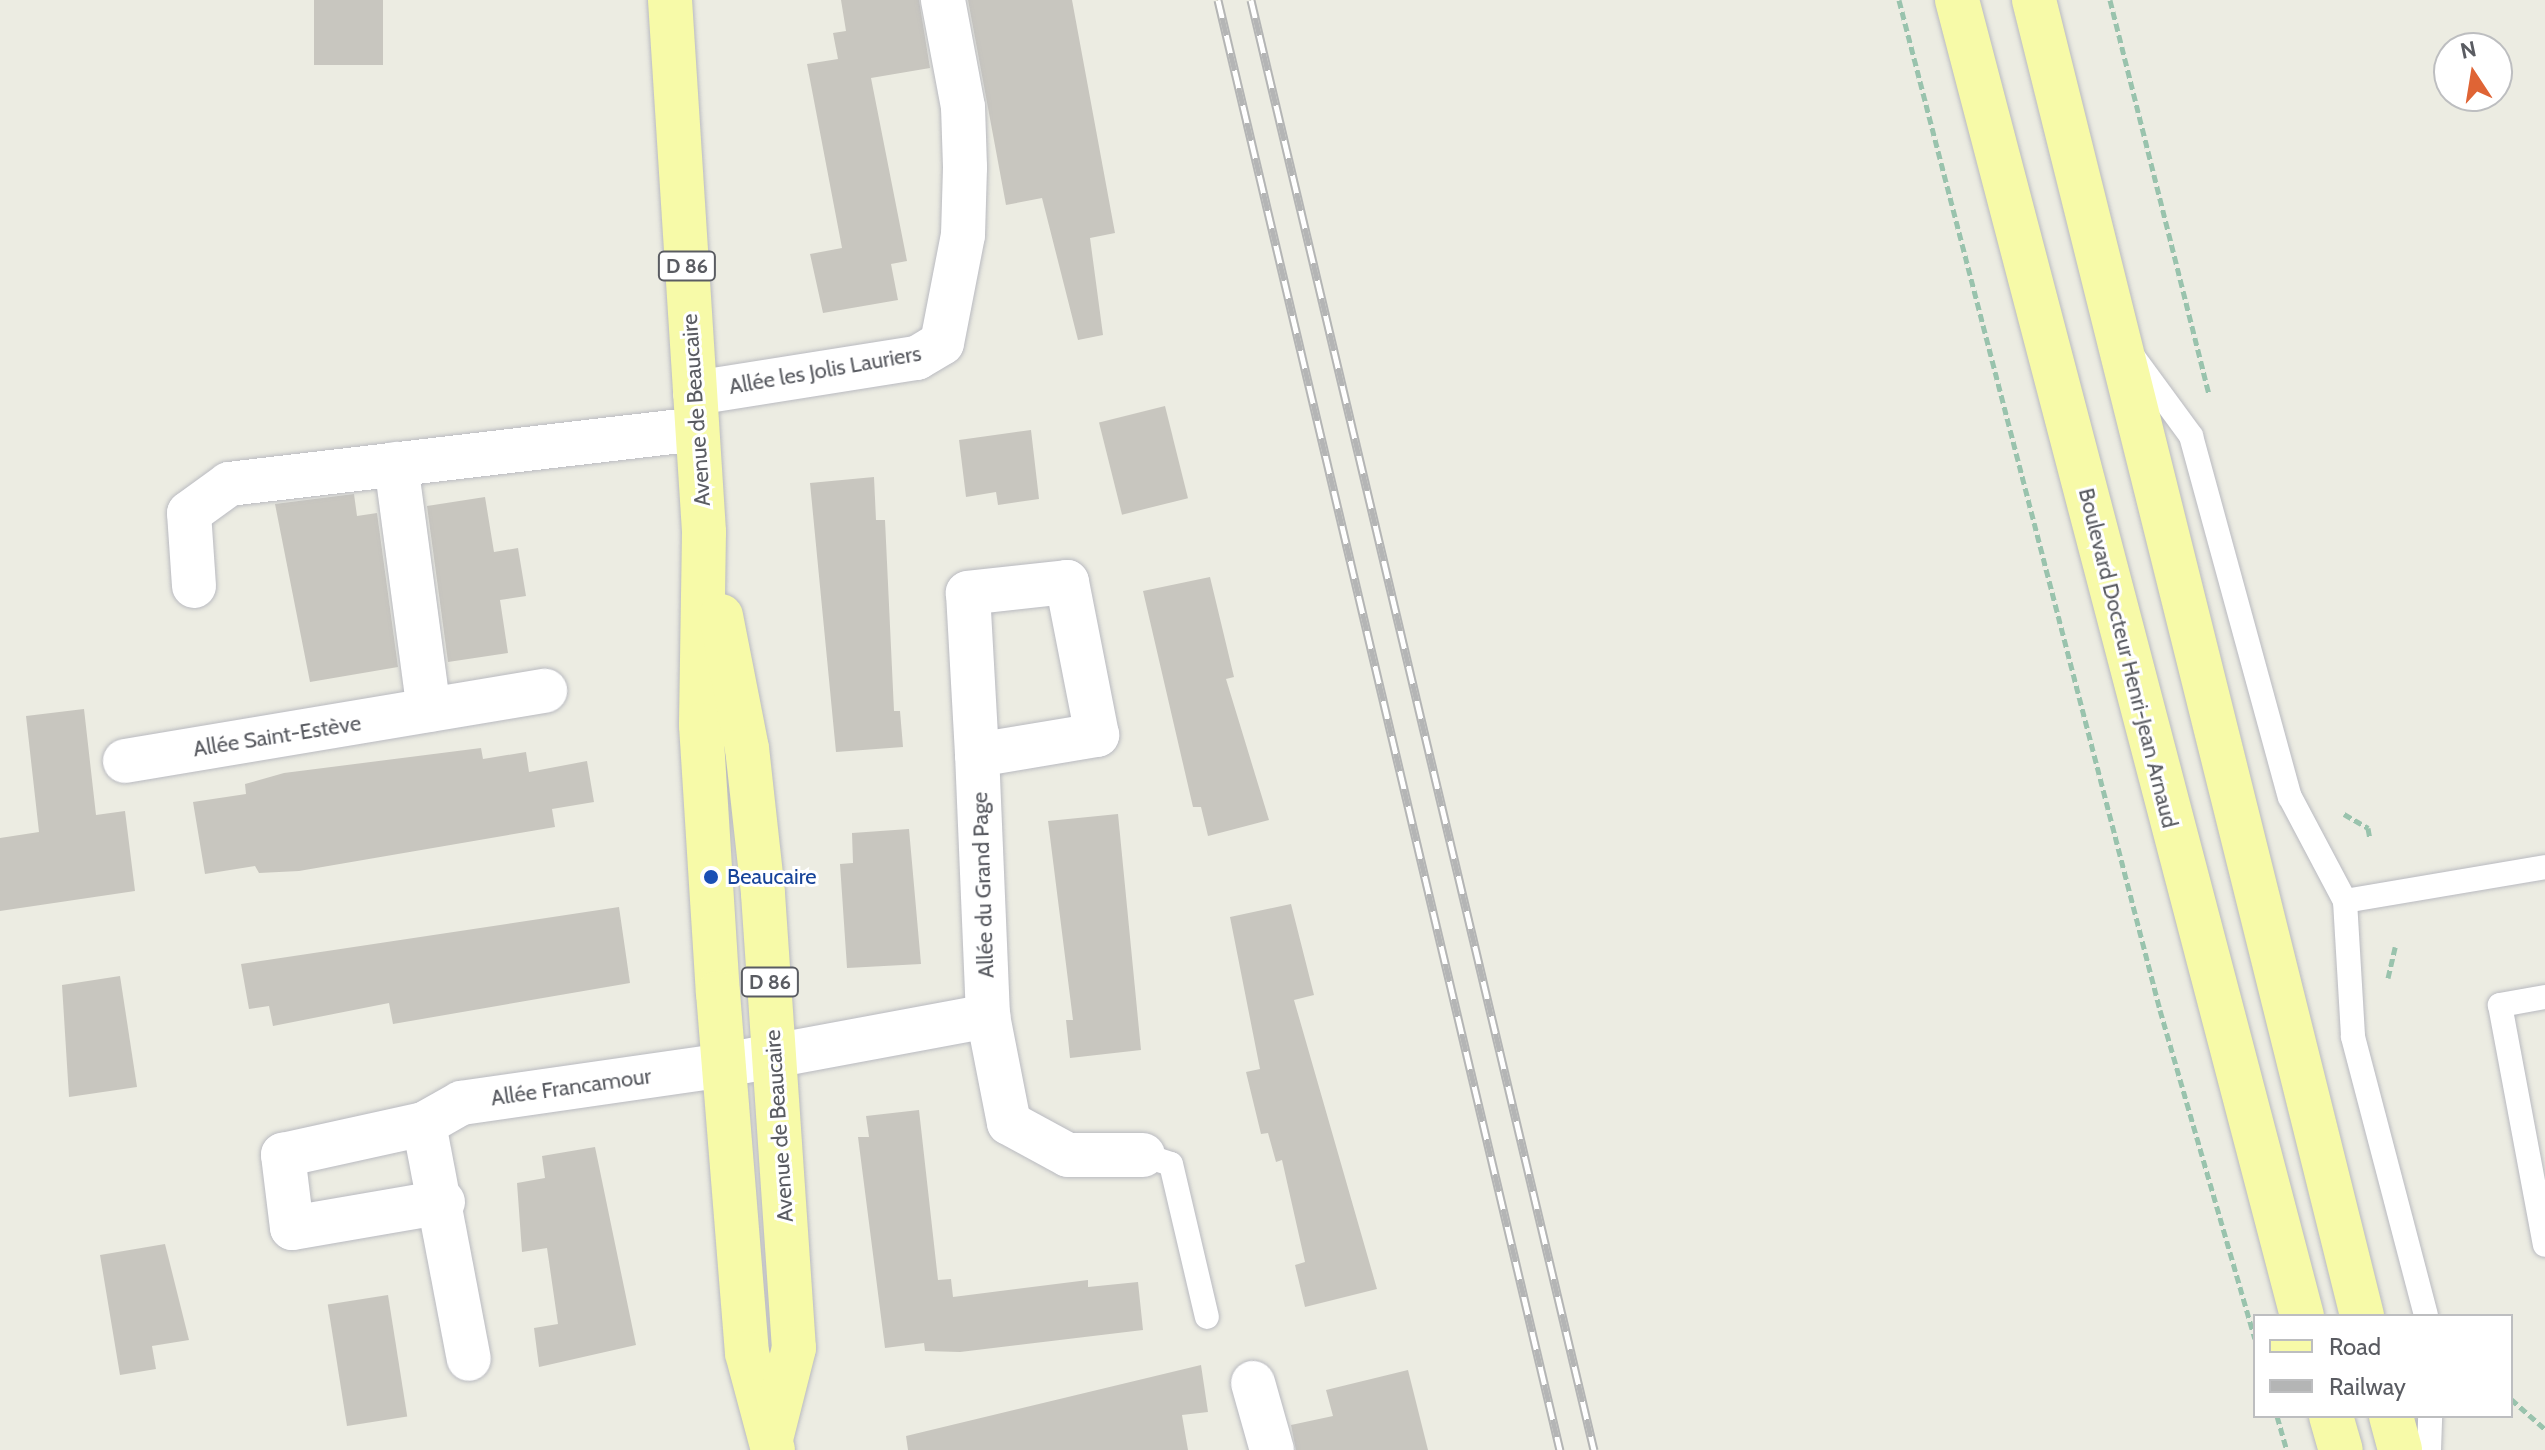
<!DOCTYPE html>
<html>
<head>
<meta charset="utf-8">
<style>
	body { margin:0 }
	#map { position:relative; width:2545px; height:1450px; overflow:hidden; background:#ecece2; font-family:Cabin,sans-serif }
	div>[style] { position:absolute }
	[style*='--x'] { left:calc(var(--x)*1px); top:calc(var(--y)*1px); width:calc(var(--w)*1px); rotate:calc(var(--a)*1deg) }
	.building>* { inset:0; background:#c8c6bf; transform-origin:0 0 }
	.path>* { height:5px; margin-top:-2.5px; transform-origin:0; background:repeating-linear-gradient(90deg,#99c3ad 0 8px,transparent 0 12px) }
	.roads { filter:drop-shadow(0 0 2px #b9bac0) drop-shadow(0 0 2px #b9bac0) }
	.service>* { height:24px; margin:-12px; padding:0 12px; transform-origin:12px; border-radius:12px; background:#fff }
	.minor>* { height:44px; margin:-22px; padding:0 22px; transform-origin:22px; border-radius:22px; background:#fff }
	.primary>* { height:44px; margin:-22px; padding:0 22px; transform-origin:22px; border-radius:22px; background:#f7faa8 }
	.rail>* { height:9px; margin-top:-4.5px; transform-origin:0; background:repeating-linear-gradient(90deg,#fff 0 18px,#b4b5b5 0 36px); box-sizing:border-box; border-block:2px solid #b4b5b5 }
	.dots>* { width:22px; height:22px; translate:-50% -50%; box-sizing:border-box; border:4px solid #fff; border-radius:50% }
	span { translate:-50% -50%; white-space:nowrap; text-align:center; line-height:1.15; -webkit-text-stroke:6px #fff; paint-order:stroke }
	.shield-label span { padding:2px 6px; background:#fff; border:2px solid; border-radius:6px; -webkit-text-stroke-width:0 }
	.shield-label { font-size:20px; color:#5a5c62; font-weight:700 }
	.street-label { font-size:22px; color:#5a5c62 }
	.transit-label { font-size:22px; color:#164399 }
	.left { translate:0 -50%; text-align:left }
	.legend { position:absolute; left:2253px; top:1314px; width:260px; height:104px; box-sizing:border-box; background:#fff; border:2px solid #bdbec0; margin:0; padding:10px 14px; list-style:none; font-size:24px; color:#5a5c62 }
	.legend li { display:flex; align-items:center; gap:16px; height:40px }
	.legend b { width:40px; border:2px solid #bdbec0 }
	.north { position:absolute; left:2433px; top:32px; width:80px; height:80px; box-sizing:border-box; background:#fff; border:2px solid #bdbec0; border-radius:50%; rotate:348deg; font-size:22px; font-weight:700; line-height:32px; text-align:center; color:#5a5c62 }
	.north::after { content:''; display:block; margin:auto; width:28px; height:36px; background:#df6435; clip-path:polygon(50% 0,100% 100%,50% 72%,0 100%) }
</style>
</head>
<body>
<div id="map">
	<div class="building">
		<i style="left:314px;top:0;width:69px;height:65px"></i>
		<i style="clip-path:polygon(841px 0,919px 0,930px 68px,871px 78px,907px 261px,891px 264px,898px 300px,823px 313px,810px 254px,842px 248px,807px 64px,838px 59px,833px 33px,846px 31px)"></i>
		<i style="clip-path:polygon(968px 0,1072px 0,1115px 233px,1090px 238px,1103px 335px,1078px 340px,1042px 198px,1006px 205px)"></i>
		<i style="left:1165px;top:406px;width:95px;height:68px;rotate:76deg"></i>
		<i style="clip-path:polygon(1031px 430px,1039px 499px,998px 505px,996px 492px,966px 497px,959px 440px)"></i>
		<i style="clip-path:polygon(874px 477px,876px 520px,885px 520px,894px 711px,900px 711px,903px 747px,836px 752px,810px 483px)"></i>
		<i style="clip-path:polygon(354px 494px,357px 516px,377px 513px,398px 667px,310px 682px,275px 504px)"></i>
		<i style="clip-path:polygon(485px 497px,494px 552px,518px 548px,526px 596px,500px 600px,508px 653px,448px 662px,427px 506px)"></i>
		<i style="clip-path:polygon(1210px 577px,1234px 677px,1226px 679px,1269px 820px,1208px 836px,1201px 807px,1193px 807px,1143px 591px)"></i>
		<i style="clip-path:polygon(84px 709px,96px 815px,125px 811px,135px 891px,0 911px,0 838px,39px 832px,26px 716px)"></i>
		<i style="clip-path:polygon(481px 748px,483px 759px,526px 752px,529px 772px,587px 761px,594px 802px,552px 809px,555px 827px,299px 871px,259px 873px,255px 866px,205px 874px,193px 802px,246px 794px,245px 784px,284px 773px)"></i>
		<i style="clip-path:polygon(1118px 814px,1141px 1050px,1070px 1058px,1066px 1020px,1073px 1020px,1048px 821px)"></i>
		<i style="clip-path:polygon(909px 829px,921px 964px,847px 968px,840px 864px,853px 863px,852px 833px)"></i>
		<i style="clip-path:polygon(1291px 904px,1314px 995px,1294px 1000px,1377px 1289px,1305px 1307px,1295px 1265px,1305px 1262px,1282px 1160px,1276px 1162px,1268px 1133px,1261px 1134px,1246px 1072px,1260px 1069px,1230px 917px)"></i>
		<i style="clip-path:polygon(619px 907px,630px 983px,393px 1024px,389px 1003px,273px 1026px,269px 1006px,249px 1009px,241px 964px)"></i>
		<i style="clip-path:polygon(120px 976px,137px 1087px,69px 1097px,62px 985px)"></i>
		<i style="clip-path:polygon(919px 1110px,938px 1280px,951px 1279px,953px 1297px,1088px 1280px,1088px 1287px,1138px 1282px,1143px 1330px,960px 1352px,925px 1351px,924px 1343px,885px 1348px,858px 1137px,869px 1137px,866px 1116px)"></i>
		<i style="clip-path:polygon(595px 1147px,636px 1345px,539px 1367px,534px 1328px,558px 1324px,547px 1248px,522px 1252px,517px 1183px,545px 1178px,542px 1156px)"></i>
		<i style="clip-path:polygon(165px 1244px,189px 1340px,152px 1346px,156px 1369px,120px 1375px,100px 1255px)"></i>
		<i style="left:388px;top:1295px;width:123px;height:61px;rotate:81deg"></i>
		<i style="clip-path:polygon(1201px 1365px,1208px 1412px,1182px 1415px,1188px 1450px,908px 1450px,906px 1436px)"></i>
		<i style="clip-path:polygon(1408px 1370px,1428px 1450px,1296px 1450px,1291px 1425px,1333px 1416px,1326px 1390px)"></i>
	</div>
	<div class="path">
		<i style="--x:1899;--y:0;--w:1043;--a:75.51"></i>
		<i style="--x:2160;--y:1010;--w:342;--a:73.9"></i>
		<i style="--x:2110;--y:0;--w:406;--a:75.9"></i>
		<i style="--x:2344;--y:814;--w:28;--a:30"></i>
		<i style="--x:2368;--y:828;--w:11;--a:80"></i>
		<i style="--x:2388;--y:978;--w:32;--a:-77"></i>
		<i style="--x:2511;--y:1399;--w:45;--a:41.4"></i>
		<i style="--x:2277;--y:1416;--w:35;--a:74"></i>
	</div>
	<div class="roads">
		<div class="service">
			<i style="--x:2134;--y:358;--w:97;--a:53.8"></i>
			<i style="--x:2191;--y:436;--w:374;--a:74.7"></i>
			<i style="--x:2290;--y:797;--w:118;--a:62.1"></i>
			<i style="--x:2345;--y:901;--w:136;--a:86.6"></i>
			<i style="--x:2353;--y:1037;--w:288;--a:75.3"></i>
			<i style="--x:2345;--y:901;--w:203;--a:-9.6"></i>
			<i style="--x:2545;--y:997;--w:46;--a:169.9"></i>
			<i style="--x:2500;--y:1005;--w:244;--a:79.4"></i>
			<i style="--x:1143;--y:1155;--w:29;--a:18"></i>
			<i style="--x:1171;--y:1164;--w:157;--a:76.8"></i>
			<i style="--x:2429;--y:1450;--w:34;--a:-88"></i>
		</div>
		<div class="minor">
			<i style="--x:695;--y:393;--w:225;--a:-9"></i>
			<i style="--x:917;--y:358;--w:29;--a:-31"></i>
			<i style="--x:942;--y:343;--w:110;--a:-79"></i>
			<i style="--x:963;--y:235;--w:68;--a:-88.3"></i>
			<i style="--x:965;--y:167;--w:60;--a:-91.9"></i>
			<i style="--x:963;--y:107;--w:109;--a:-100.6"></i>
			<i style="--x:396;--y:464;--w:248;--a:82.4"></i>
			<i style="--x:194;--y:586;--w:73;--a:-93.9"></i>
			<i style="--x:189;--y:513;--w:49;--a:-35.9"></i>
			<i style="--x:229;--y:484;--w:471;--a:-6.7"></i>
			<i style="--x:125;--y:761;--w:426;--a:-9.5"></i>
			<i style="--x:988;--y:1016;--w:109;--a:78.9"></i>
			<i style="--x:1009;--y:1123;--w:67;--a:28.5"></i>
			<i style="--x:1068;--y:1155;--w:75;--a:0"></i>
			<i style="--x:424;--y:1124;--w:239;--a:79.2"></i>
			<i style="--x:443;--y:1202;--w:153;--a:170.2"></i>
			<i style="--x:292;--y:1228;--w:74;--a:-97"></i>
			<i style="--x:283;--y:1155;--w:144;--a:-12.4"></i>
			<i style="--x:424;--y:1124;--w:43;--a:-29.6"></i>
			<i style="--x:461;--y:1103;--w:266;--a:-8.2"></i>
			<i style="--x:724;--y:1065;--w:269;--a:-10.5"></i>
			<i style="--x:988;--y:1016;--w:261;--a:-92.4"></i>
			<i style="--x:977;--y:755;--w:122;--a:-9.5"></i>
			<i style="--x:1097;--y:735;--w:156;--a:-101.1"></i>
			<i style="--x:1067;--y:582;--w:100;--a:173.7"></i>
			<i style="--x:968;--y:593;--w:162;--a:86.8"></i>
			<i style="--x:1253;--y:1383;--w:70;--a:74.2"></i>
		</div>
		<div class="primary">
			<i style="--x:670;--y:0;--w:533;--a:86.34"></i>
			<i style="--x:704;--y:532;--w:193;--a:90.9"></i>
			<i style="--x:701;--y:725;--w:269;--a:86.4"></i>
			<i style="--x:718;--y:993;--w:361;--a:85.4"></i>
			<i style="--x:747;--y:1353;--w:100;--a:75"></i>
			<i style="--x:1957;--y:0;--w:1360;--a:75.31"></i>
			<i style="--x:2034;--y:0;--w:1356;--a:76"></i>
			<i style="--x:721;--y:616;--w:135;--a:78.9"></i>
			<i style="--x:747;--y:748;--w:147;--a:83.7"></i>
			<i style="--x:763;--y:894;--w:455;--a:86.1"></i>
			<i style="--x:794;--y:1348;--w:90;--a:104.2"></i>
			<i style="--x:2331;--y:1416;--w:35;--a:74"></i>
			<i style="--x:2391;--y:1416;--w:35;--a:75"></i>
		</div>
	</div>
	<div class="rail">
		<i style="--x:1218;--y:0;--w:1490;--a:76.73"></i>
		<i style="--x:1251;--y:0;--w:1490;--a:76.69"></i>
	</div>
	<div class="dots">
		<i style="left:711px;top:877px;background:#1a4fb4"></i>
	</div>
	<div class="shield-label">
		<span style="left:687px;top:266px">D 86</span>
		<span style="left:770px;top:982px">D 86</span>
	</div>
	<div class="street-label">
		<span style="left:825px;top:370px;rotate:-10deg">Allée les Jolis Lauriers</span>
		<span style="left:696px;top:410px;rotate:-94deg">Avenue de Beaucaire</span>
		<span style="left:2128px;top:658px;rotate:76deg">Boulevard Docteur Henri-Jean Arnaud</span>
		<span style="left:277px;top:736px;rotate:-9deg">Allée Saint-Estève</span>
		<span style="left:983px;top:885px;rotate:-92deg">Allée du Grand Page</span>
		<span style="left:571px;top:1087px;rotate:-8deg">Allée Francamour</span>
		<span style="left:779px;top:1126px;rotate:-94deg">Avenue de Beaucaire</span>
	</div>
	<div class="transit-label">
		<span class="left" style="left:727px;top:877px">Beaucaire</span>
	</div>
	<ul class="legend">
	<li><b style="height:10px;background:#f7faa8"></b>Road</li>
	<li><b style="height:10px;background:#b4b5b5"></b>Railway</li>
	</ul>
	<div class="north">N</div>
</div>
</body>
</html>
